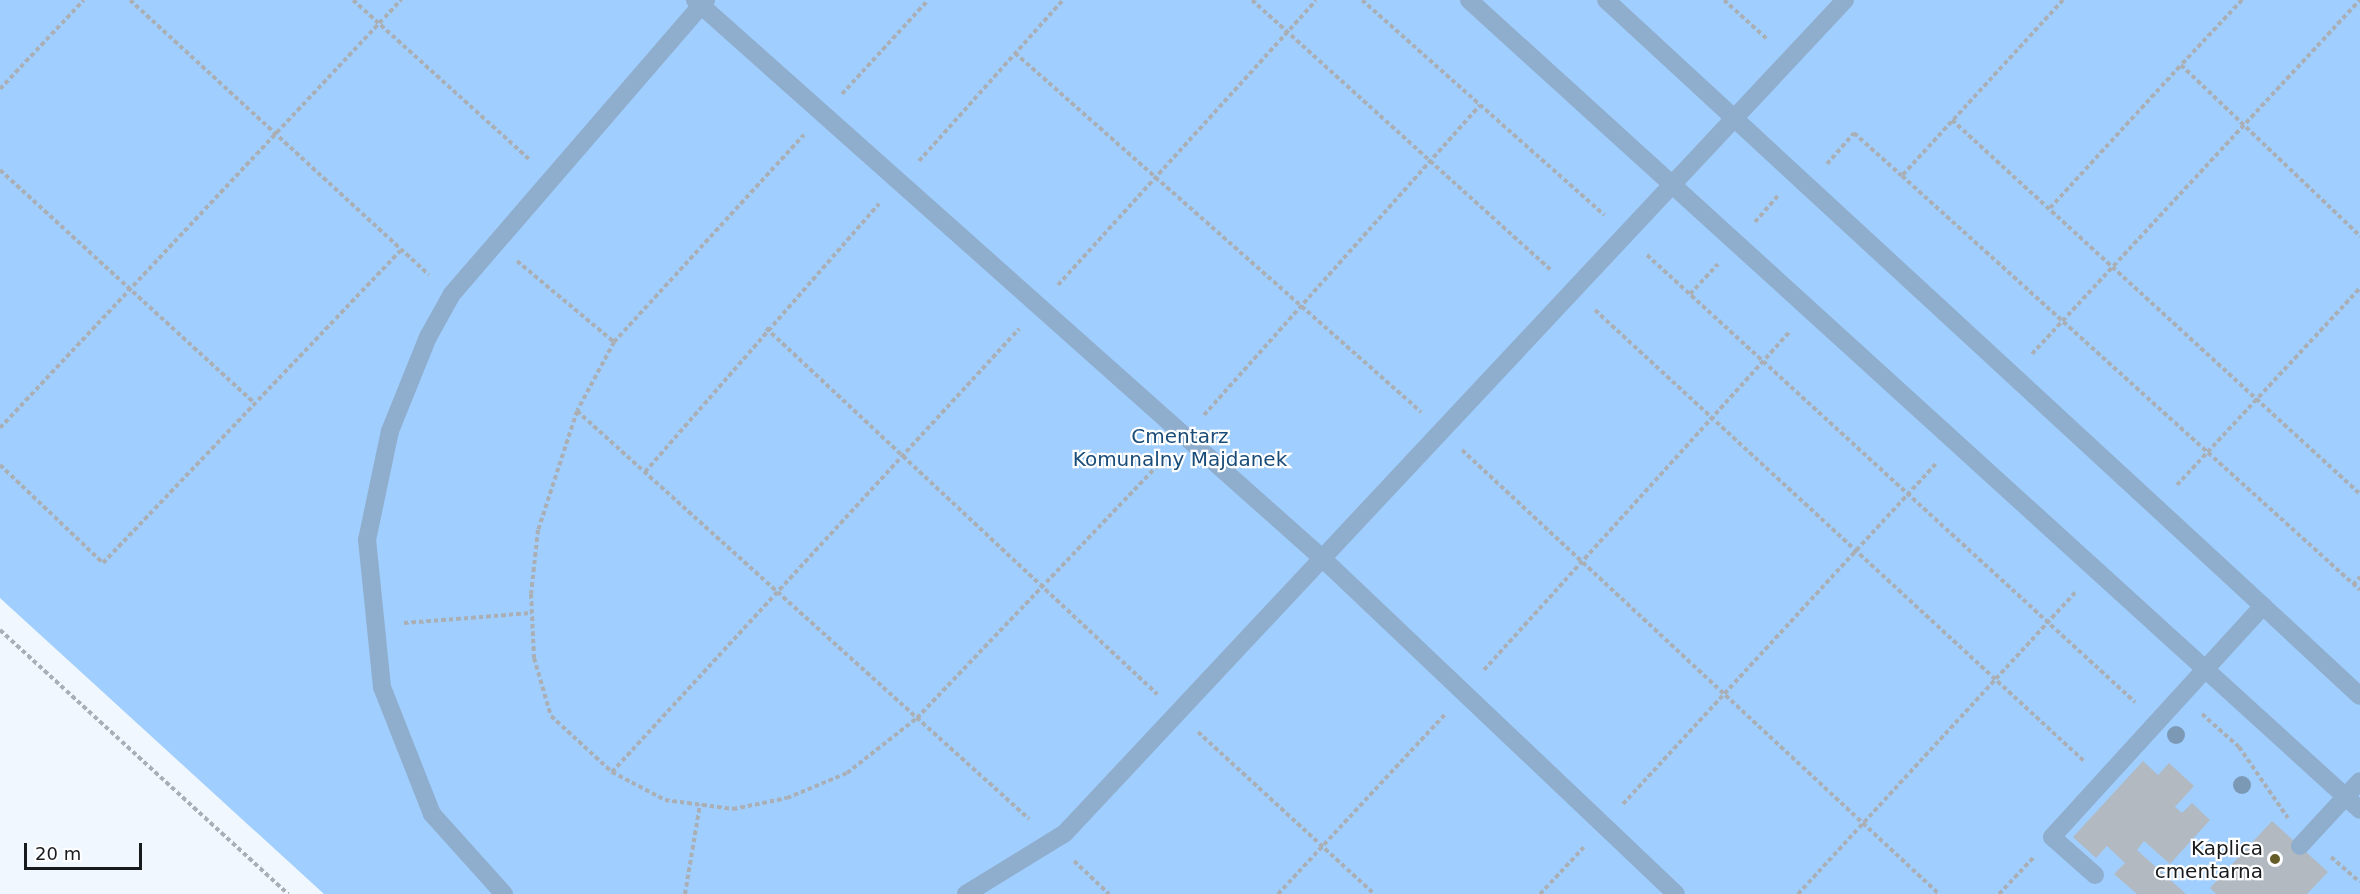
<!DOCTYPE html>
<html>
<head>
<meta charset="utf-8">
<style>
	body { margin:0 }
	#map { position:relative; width:2360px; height:894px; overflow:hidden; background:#f1f7fe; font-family:"DejaVu Sans",sans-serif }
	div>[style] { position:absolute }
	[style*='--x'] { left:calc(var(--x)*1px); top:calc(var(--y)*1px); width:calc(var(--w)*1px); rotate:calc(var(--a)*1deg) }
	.green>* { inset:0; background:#a0cefe }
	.building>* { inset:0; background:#b2b9c1 }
	.path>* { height:4px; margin-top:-2px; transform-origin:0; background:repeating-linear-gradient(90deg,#aaafb5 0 4.5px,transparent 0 7.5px) }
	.street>* { height:18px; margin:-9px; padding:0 9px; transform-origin:9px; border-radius:9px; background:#8fadcd }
	.trees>* { width:18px; height:18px; margin:-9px; border-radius:50%; background:#7b99b5 }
	.dots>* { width:16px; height:16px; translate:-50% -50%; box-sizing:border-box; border:3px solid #fff; border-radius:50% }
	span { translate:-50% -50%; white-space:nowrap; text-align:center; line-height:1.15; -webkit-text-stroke:4.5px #fff; paint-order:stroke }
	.park-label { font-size:20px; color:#1a4c79 }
	.poi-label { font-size:20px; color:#181b1e }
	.right { translate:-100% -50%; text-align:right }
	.scale { position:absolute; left:24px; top:843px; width:118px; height:27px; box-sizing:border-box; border:3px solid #181b1e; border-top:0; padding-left:8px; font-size:18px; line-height:21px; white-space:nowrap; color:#181b1e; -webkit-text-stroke:4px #fff; paint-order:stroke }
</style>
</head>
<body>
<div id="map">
	<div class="green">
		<i style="clip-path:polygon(0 0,2360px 0,2360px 894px,324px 894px,0 598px)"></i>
	</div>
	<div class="building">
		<i style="clip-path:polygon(2143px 761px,2158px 775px,2169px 763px,2194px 786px,2175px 807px,2182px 813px,2192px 803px,2210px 820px,2170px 864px,2144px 841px,2137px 850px,2186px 894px,2137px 894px,2114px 874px,2125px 863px,2107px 846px,2096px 858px,2073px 837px)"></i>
		<i style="clip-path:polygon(2272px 821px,2328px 872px,2307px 894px,2216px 894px,2210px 888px)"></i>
	</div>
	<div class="path">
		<i style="--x:130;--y:0;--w:406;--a:42.6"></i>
		<i style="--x:353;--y:0;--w:237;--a:42.1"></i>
		<i style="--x:1252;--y:0;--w:404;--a:42.1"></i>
		<i style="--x:1362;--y:0;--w:324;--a:41.6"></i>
		<i style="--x:1724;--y:0;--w:58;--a:42.2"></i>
		<i style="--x:2063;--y:0;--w:239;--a:132.5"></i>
		<i style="--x:1902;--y:176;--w:617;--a:42.11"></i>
		<i style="--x:2242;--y:0;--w:89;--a:133.2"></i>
		<i style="--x:2181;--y:65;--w:248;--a:43.7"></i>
		<i style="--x:1015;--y:53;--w:542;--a:41.48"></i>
		<i style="--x:0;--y:89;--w:122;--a:-46.7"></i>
		<i style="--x:842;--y:94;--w:127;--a:-47.5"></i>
		<i style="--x:1952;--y:120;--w:553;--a:42.51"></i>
		<i style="--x:919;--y:161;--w:216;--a:-48.2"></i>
		<i style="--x:1827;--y:164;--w:41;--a:-48.9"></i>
		<i style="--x:1854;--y:133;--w:64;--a:41.9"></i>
		<i style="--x:0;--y:170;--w:345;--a:42.5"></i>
		<i style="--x:2050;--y:208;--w:194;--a:-47.5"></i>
		<i style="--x:1755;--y:222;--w:35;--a:-49"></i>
		<i style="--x:1647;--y:255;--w:662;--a:42.49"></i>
		<i style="--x:517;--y:261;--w:126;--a:39.9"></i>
		<i style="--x:614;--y:342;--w:78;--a:118.2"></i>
		<i style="--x:577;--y:411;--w:609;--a:42.07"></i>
		<i style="--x:1058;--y:285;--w:384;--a:-47.8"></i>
		<i style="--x:1690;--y:294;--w:41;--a:-47"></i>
		<i style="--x:1595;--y:310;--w:665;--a:42.69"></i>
		<i style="--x:766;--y:328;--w:536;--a:43.11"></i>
		<i style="--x:614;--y:342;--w:281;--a:-47.5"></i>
		<i style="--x:2032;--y:354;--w:483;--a:-47.2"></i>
		<i style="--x:577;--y:411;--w:125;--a:108.1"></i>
		<i style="--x:538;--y:530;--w:64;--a:96.2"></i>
		<i style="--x:531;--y:594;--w:64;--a:87.3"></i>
		<i style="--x:534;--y:658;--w:60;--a:73.7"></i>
		<i style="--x:551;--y:716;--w:83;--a:42.6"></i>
		<i style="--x:612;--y:772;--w:60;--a:27.8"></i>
		<i style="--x:665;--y:800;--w:69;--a:7.5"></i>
		<i style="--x:733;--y:809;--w:55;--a:-11.5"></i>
		<i style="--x:787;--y:798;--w:65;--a:-22.6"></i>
		<i style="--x:847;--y:773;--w:89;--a:-38.2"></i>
		<i style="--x:917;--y:718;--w:359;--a:-46.4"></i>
		<i style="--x:1204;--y:415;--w:415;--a:-48.3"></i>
		<i style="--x:0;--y:428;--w:587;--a:-46.87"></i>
		<i style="--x:1462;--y:450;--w:652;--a:42.95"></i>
		<i style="--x:0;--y:465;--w:142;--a:43.6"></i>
		<i style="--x:103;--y:563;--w:431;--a:-46.4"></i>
		<i style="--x:645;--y:472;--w:356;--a:-48.9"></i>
		<i style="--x:2177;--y:485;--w:269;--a:-47.1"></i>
		<i style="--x:2353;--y:585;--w:11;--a:-49"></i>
		<i style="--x:404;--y:623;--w:128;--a:-4.5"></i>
		<i style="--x:0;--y:630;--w:391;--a:42.5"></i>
		<i style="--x:1484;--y:670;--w:457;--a:-47.9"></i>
		<i style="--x:2202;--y:714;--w:50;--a:41.7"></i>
		<i style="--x:2239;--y:747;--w:86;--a:55.4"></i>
		<i style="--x:1198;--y:732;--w:239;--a:42.6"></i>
		<i style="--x:612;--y:772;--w:602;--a:-47.43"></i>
		<i style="--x:1623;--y:804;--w:464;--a:-47.4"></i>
		<i style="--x:2331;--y:857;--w:38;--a:41"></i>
		<i style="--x:1074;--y:861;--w:48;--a:43.3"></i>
		<i style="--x:685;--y:894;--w:91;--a:-80.5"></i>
		<i style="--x:1278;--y:894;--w:246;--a:-47.1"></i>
		<i style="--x:1540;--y:894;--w:64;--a:-46.9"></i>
		<i style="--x:1798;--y:894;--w:410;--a:-47.4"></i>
		<i style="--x:1999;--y:894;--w:50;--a:-46.6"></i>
	</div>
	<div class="street">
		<i style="--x:695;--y:0;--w:839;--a:41.67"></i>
		<i style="--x:1322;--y:558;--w:488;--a:43.5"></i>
		<i style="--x:1469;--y:0;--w:1204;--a:42.27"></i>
		<i style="--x:1606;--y:0;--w:894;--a:42.69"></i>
		<i style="--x:2300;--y:846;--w:88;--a:-47.3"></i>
		<i style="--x:2095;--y:875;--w:57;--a:-138.5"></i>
		<i style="--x:2052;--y:837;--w:313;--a:-47.6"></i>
		<i style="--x:2263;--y:606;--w:132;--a:42.9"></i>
		<i style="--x:504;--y:894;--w:108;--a:-132"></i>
		<i style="--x:432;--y:814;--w:136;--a:-111.5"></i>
		<i style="--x:382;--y:687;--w:148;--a:-95.8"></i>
		<i style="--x:367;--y:540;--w:111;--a:-78.1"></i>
		<i style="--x:390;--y:431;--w:101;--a:-68"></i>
		<i style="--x:428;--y:337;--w:49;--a:-60.8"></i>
		<i style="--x:452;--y:294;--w:389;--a:-49.2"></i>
		<i style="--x:966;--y:894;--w:116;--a:-31.6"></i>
		<i style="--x:1065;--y:833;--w:1141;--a:-46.88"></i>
	</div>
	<div class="trees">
		<i style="left:2176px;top:735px"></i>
		<i style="left:2242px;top:785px"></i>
	</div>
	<div class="dots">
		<i style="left:2275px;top:859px;background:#655c28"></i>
	</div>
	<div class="park-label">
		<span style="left:1180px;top:448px">Cmentarz<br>Komunalny Majdanek</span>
	</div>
	<div class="poi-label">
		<span class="right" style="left:2263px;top:860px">Kaplica<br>cmentarna</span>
	</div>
	<div class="scale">20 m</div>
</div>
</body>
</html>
